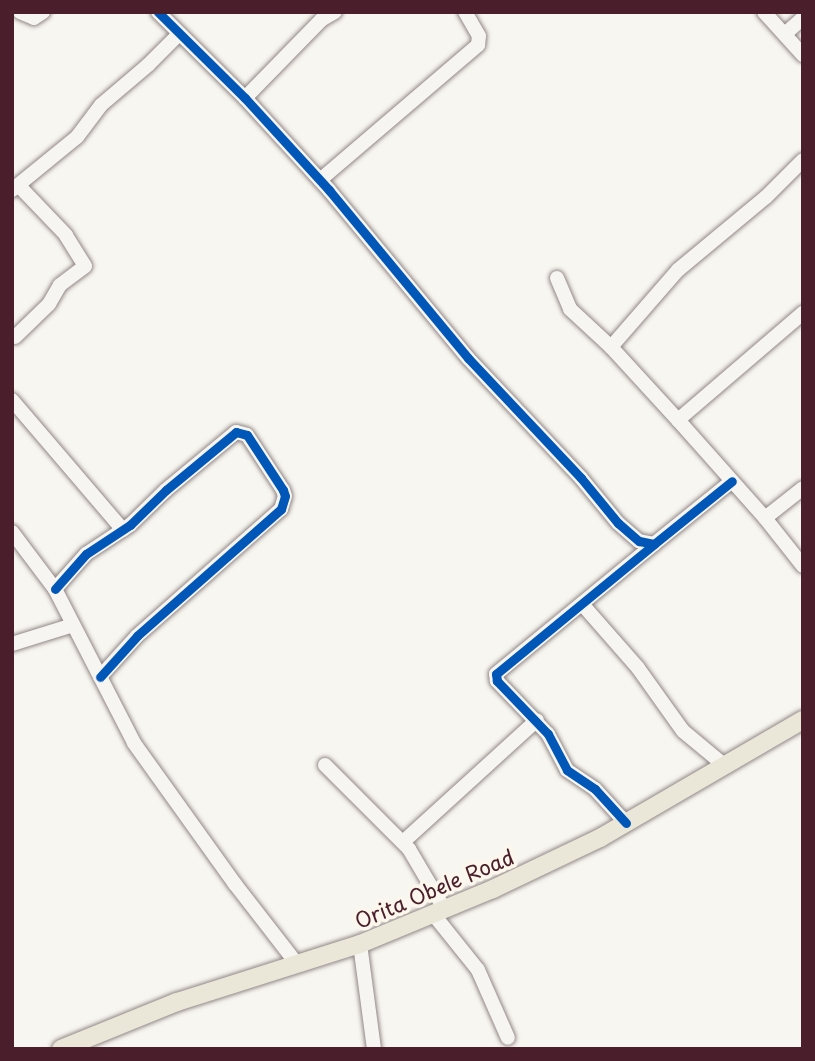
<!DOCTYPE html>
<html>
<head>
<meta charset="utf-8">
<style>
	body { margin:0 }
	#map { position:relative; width:815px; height:1061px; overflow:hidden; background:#f8f6f0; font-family:"Playpen Sans",sans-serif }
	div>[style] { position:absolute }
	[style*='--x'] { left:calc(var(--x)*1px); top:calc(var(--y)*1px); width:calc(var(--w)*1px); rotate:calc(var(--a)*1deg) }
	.roads { filter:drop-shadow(0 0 2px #918787) drop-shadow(0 0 2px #918787) }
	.minor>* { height:14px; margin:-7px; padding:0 7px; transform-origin:7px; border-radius:7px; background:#f6f5f1 }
	.major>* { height:18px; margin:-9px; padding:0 9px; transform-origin:9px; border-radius:9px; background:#ebe7d8 }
	.cycleway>* { height:9px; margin:-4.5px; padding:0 4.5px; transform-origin:4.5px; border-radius:4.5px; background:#0057b8 }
	span { translate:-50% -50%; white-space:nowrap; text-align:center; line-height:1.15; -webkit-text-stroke:7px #fbf7ec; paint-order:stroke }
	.street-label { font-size:21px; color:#4a1f2b }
	.frame { position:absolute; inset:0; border:14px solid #4a1f2b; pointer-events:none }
</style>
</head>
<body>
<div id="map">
	<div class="roads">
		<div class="minor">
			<i style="--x:20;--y:12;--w:15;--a:23"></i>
			<i style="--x:34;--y:18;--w:11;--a:-34"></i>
			<i style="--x:158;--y:12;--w:122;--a:44.7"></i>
			<i style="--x:245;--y:98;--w:125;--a:47.6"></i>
			<i style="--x:329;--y:190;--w:218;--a:50.4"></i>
			<i style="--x:468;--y:358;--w:165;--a:46.7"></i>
			<i style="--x:581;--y:478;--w:58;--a:50.6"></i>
			<i style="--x:618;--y:523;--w:28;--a:41"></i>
			<i style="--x:639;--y:541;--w:15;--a:11"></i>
			<i style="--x:654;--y:544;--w:100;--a:-38.9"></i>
			<i style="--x:764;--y:12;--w:58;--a:47.8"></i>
			<i style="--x:785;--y:34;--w:24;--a:-42"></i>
			<i style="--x:245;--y:98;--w:109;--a:-45.7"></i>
			<i style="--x:321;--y:20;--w:16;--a:-30"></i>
			<i style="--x:320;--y:180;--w:208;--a:-40.5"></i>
			<i style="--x:478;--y:45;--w:9;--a:-84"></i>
			<i style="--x:479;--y:36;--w:28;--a:-120"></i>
			<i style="--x:12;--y:190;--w:84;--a:-39.2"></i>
			<i style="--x:77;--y:137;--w:40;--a:-53"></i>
			<i style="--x:101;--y:105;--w:62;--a:-40.4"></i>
			<i style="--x:148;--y:65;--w:44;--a:-45"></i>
			<i style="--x:557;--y:278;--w:34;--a:67"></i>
			<i style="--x:570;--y:309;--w:56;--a:42.8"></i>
			<i style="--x:611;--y:347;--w:99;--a:47.5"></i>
			<i style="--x:678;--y:420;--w:131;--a:48.4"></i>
			<i style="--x:765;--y:518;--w:61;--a:51.6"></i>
			<i style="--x:15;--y:337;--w:47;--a:-44.1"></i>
			<i style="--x:49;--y:304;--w:22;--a:-60"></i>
			<i style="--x:60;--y:285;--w:31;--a:-37"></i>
			<i style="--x:85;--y:266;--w:36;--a:-122"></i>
			<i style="--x:66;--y:235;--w:69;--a:-133.8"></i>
			<i style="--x:611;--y:347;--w:102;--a:-49"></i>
			<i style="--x:678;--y:270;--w:114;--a:-39.7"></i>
			<i style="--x:766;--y:197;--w:52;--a:-45"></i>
			<i style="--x:12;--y:400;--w:171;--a:49.5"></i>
			<i style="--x:678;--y:420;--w:165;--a:-40.6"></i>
			<i style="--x:765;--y:518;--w:48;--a:-38.3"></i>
			<i style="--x:12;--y:532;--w:71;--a:53"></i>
			<i style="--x:55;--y:589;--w:173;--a:62.8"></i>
			<i style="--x:134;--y:743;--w:173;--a:54.4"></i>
			<i style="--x:235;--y:884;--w:101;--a:52.2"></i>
			<i style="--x:55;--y:589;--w:47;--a:-48.5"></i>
			<i style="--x:86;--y:554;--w:53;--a:-33.4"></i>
			<i style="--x:130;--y:525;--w:50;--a:-44.2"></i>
			<i style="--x:166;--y:490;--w:91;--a:-39.6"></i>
			<i style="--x:236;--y:432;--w:11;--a:15"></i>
			<i style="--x:247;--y:435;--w:66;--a:56.8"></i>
			<i style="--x:283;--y:490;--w:6;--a:72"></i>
			<i style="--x:285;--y:496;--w:14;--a:107"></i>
			<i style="--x:281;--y:509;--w:192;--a:138.6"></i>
			<i style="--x:137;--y:636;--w:55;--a:132.1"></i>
			<i style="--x:582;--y:604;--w:85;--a:48.8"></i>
			<i style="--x:638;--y:668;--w:77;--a:54.5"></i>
			<i style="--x:683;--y:731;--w:53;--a:39.7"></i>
			<i style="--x:12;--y:644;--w:64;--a:-17.3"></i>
			<i style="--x:325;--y:765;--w:119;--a:45"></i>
			<i style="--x:409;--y:849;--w:71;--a:59.5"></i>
			<i style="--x:626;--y:823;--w:46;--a:-132.4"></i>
			<i style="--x:595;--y:789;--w:34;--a:-146"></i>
			<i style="--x:567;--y:770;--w:41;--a:-117.8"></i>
			<i style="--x:548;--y:734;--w:74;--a:-133.9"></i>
			<i style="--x:497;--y:681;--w:7;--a:-98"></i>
			<i style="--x:496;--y:674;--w:205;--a:-39.4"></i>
			<i style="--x:403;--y:842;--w:181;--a:-42.3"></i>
			<i style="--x:434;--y:915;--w:70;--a:51.3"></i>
			<i style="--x:478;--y:970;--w:74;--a:66.2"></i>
			<i style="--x:360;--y:944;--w:106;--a:82.4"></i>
		</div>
		<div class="major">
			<i style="--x:61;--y:1049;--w:125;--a:-22.1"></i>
			<i style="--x:177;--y:1002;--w:192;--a:-17.6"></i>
			<i style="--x:360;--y:944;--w:144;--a:-22.5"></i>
			<i style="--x:493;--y:889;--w:119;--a:-25.5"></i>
			<i style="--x:600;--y:838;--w:235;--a:-30.2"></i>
		</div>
	</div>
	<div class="cycleway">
		<i style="--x:158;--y:12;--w:122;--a:44.7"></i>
		<i style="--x:245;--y:98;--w:125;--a:47.6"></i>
		<i style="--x:329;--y:190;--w:218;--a:50.4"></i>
		<i style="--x:468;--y:358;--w:165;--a:46.7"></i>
		<i style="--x:581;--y:478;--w:58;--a:50.6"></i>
		<i style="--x:618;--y:523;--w:28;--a:41"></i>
		<i style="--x:639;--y:541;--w:15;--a:11"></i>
		<i style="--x:654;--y:544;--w:100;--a:-38.9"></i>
		<i style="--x:55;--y:589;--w:47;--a:-48.5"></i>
		<i style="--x:86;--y:554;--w:53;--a:-33.4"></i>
		<i style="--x:130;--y:525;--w:50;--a:-44.2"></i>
		<i style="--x:166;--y:490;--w:91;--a:-39.6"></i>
		<i style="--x:236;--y:432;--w:11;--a:15"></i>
		<i style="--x:247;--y:435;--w:66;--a:56.8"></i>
		<i style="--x:283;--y:490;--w:6;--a:72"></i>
		<i style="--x:285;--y:496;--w:14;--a:107"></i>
		<i style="--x:281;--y:509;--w:192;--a:138.6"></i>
		<i style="--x:137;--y:636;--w:55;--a:132.1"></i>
		<i style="--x:626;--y:823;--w:46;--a:-132.4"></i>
		<i style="--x:595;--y:789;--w:34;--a:-146"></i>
		<i style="--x:567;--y:770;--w:41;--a:-117.8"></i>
		<i style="--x:548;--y:734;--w:74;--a:-133.9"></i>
		<i style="--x:497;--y:681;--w:7;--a:-98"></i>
		<i style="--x:496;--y:674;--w:205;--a:-39.4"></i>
	</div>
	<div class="street-label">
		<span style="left:434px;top:888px;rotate:-23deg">Orita Obele Road</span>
	</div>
	<div class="frame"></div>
</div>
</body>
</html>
